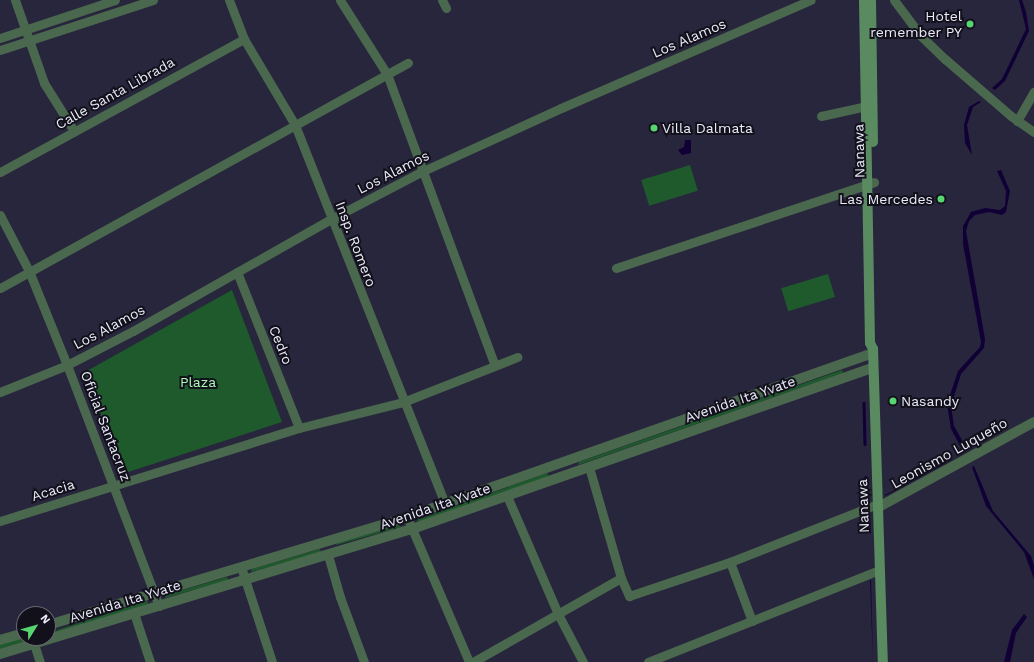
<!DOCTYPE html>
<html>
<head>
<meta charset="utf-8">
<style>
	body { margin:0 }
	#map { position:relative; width:1034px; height:662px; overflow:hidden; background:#28263d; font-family:"Work Sans",sans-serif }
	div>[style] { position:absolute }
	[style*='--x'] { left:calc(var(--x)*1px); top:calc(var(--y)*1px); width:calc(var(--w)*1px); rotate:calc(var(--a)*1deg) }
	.green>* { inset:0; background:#1e5a2b; transform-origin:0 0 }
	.water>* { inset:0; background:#100036 }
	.stream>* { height:2.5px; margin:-1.25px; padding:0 1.25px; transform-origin:1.25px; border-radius:1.25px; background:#100036 }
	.minor>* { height:9px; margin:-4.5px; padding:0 4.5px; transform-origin:4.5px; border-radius:4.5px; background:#4a684d }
	.tertiary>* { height:10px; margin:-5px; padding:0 5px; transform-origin:5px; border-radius:5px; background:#4a684d }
	.secondary>* { height:10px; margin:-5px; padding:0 5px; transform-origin:5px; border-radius:5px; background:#5a8b60 }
	.dots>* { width:11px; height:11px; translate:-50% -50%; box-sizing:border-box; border:2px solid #12111b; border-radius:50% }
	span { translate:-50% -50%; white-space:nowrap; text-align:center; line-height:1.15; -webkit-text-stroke:4px #12111b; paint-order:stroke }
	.poi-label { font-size:14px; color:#eaeaf9 }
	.right { translate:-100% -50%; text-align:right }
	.left { translate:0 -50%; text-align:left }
	.street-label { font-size:14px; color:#eaeaf9 }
	.park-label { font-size:14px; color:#abfbb5 }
	.north { position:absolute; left:16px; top:606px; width:40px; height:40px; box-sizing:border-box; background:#12111b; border:1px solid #686874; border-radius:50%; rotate:53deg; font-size:11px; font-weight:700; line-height:16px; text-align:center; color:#eaeaf9 }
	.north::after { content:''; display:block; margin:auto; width:14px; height:18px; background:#57d570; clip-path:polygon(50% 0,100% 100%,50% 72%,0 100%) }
</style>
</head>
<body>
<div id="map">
	<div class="green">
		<i style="left:117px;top:5px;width:1px;height:84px;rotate:135deg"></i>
		<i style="left:690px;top:165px;width:27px;height:51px;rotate:73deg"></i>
		<i style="left:828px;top:274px;width:24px;height:49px;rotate:73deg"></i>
		<i style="clip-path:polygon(232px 290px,282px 422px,122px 474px,85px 372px)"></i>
		<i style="clip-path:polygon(842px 370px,843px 373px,578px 465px,579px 462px)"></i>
		<i style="clip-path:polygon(547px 473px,549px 476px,419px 522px,417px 520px)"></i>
		<i style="clip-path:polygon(399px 525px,401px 527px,336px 545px,337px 543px)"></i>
		<i style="clip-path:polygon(320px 549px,321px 552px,251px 572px,252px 569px)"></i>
		<i style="clip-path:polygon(227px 577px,228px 580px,165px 598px,166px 595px)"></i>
		<i style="left:147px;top:601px;width:3px;height:103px;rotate:72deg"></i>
		<i style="clip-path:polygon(24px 638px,35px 638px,0 649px,0 645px)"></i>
	</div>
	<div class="water">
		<i style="clip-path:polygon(1019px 0,1022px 0,1026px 12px,1029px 31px,1005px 81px,995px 90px,992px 88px,1002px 79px,1026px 29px)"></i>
		<i style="clip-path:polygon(979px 101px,981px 102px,973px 107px,967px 125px,972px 155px,965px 143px,964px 125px,969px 107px)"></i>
		<i style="clip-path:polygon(685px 140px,691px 140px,691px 153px,682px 155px,678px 150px,684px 147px)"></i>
		<i style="clip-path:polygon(1001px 170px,1010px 191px,1006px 212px,1002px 215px,989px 212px,975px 215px,969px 221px,966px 231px,985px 339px,984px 348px,961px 374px,951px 406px,954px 426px,967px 449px,963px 451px,951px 429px,947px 404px,958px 371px,980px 347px,981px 342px,963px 244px,963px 226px,971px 212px,985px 208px,1000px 210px,1005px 206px,1006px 191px,997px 171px)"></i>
		<i style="clip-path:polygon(963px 454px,885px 496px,885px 495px)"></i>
		<i style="clip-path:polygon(974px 466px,993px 511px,1031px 556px,1034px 566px,1034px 579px,1024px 552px,986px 506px,972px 467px)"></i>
		<i style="clip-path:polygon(870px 580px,871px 580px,873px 662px)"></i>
		<i style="clip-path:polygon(1024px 614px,1027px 617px,1016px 633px,1010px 662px,1004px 662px,1012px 630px)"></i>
	</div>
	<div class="stream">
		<i style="--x:864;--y:403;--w:41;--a:88.6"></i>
		<i style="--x:866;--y:477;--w:26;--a:88"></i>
	</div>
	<div class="minor">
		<i style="--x:15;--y:0;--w:88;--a:70.7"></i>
		<i style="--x:44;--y:83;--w:57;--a:58"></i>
		<i style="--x:229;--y:0;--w:42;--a:69"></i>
		<i style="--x:244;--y:39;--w:100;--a:59.3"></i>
		<i style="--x:295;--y:125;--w:407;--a:68.4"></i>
		<i style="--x:340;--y:0;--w:88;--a:57.6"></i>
		<i style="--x:387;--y:74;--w:309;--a:69.7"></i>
		<i style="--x:442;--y:0;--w:9;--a:63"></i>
		<i style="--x:894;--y:0;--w:45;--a:53.1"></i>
		<i style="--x:921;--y:36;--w:33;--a:44"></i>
		<i style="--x:945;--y:59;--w:87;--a:40.8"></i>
		<i style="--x:1011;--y:116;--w:28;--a:35"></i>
		<i style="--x:0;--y:38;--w:121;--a:-18.3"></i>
		<i style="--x:0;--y:50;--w:161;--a:-18.1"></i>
		<i style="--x:821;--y:116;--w:46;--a:-12.5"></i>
		<i style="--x:1017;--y:121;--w:34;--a:-60"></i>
		<i style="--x:0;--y:172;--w:278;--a:-28.6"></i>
		<i style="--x:0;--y:215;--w:63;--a:62.6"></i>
		<i style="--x:29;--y:271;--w:101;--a:68"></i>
		<i style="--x:67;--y:365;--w:258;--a:69.1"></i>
		<i style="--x:616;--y:268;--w:272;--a:-18.4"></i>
		<i style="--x:237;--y:272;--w:168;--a:68.3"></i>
		<i style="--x:0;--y:288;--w:466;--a:-28.9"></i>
		<i style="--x:0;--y:392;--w:72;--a:-21.9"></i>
		<i style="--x:67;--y:365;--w:74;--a:-27.3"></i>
		<i style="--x:133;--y:331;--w:227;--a:-29.5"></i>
		<i style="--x:331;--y:219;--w:104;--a:-27.6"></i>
		<i style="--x:423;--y:171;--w:152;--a:-24.5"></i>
		<i style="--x:561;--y:108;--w:272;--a:-23.4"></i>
		<i style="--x:589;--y:467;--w:116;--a:73.9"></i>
		<i style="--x:621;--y:578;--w:20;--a:66"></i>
		<i style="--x:629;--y:596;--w:107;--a:-18.6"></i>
		<i style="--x:730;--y:562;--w:158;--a:-21.5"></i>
		<i style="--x:507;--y:496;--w:129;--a:66.6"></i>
		<i style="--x:558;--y:614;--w:54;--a:62.5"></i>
		<i style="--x:407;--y:517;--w:158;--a:66.8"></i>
		<i style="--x:0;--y:521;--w:313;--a:-17.3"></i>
		<i style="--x:299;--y:428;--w:107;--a:-14"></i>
		<i style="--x:403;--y:402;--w:123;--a:-21.5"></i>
		<i style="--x:328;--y:555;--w:44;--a:74.1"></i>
		<i style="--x:340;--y:597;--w:69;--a:69.7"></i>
		<i style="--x:730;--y:562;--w:63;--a:69.6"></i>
		<i style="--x:241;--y:567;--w:100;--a:71.9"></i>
		<i style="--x:134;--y:613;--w:52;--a:71.9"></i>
		<i style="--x:34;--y:644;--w:19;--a:72"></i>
		<i style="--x:473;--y:662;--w:170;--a:-29.6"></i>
		<i style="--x:648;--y:662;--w:249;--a:-21.7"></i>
	</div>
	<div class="tertiary">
		<i style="--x:877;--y:508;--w:179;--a:-28.7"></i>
		<i style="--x:48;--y:625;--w:375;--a:-16.7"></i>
		<i style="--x:407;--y:517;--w:494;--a:-19.4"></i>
		<i style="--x:0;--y:640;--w:25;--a:-16"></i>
		<i style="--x:0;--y:654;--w:431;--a:-16.9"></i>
		<i style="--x:412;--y:529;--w:488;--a:-19.3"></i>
	</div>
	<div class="secondary">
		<i style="--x:864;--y:0;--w:343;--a:89"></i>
		<i style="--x:870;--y:343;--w:7;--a:63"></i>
		<i style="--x:873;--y:349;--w:313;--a:88.2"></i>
		<i style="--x:871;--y:0;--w:142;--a:89.2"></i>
	</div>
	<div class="dots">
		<i style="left:970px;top:24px;background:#57d570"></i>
		<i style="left:654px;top:128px;background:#57d570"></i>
		<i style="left:941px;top:199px;background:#57d570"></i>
		<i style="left:893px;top:401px;background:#57d570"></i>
	</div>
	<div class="poi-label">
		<span class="right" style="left:962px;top:24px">Hotel<br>remember PY</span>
		<span class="left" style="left:662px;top:128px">Villa Dalmata</span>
		<span class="right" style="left:933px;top:199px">Las Mercedes</span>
		<span class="left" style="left:901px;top:401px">Nasandy</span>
	</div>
	<div class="street-label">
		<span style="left:689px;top:38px;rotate:-23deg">Los Alamos</span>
		<span style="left:115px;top:93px;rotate:-29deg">Calle Santa Librada</span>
		<span style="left:859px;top:151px;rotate:-91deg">Nanawa</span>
		<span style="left:393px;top:172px;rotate:-27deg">Los Alamos</span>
		<span style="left:356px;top:244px;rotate:69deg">Insp. Romero</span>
		<span style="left:109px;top:327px;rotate:-28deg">Los Alamos</span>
		<span style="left:281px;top:345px;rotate:68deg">Cedro</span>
		<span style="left:740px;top:399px;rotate:-19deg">Avenida Ita Yvate</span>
		<span style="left:106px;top:426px;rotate:69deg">Oficial Santacruz</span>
		<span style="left:949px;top:453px;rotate:-29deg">Leonismo Luqueño</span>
		<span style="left:53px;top:490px;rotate:-17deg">Acacia</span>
		<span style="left:435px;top:506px;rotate:-19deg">Avenida Ita Yvate</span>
		<span style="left:863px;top:506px;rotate:-92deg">Nanawa</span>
		<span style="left:125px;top:601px;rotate:-17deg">Avenida Ita Yvate</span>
	</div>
	<div class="park-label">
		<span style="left:198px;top:382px">Plaza</span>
	</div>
	<div class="north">N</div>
</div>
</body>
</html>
